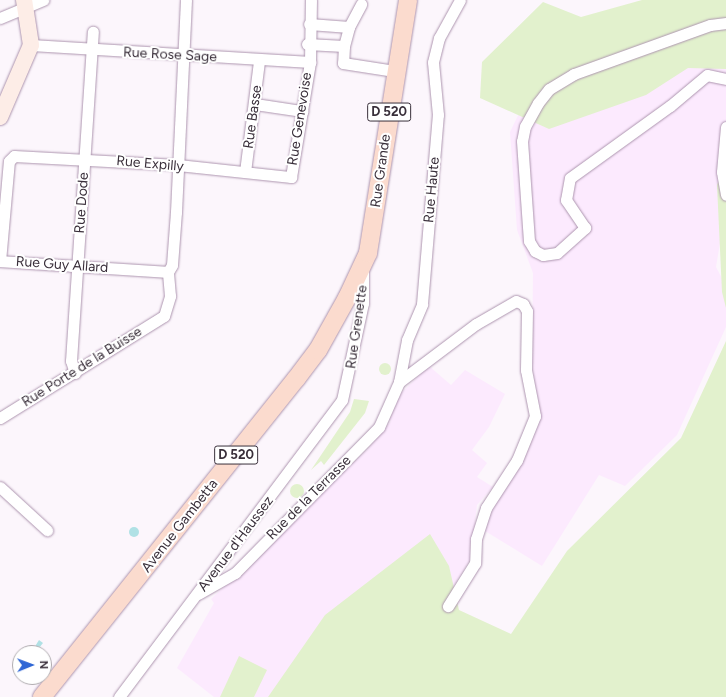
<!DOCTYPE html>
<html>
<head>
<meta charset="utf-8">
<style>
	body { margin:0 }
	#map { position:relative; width:726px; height:697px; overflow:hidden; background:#fcf6fc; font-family:Figtree,sans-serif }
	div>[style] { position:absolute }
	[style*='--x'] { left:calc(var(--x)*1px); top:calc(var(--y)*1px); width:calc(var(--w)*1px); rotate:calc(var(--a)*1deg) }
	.built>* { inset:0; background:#fceafe }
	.green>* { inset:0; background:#e2f1cd }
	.round { border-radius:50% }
	.water>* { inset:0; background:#b0e1e5 }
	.roads { filter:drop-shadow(0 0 1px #ad95af) drop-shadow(0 0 1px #ad95af) }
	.street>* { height:11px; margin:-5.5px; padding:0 5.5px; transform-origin:5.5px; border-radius:5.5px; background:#fff }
	.secondary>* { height:16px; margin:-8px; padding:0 8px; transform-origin:8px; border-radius:8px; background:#fdede7 }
	.primary>* { height:18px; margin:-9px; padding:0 9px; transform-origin:9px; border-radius:9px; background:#fbdbce }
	span { translate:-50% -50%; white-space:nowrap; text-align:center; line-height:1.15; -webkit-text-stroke:4px #fff; paint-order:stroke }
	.shield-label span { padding:1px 3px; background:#fff; border:1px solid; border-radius:3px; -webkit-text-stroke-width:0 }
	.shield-label { font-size:13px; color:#392f3a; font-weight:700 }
	.street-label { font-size:14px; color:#392f3a }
	.north { position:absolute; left:12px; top:645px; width:40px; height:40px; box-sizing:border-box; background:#fff; border:1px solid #b0acb0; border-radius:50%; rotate:89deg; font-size:11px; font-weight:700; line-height:16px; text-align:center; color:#392f3a }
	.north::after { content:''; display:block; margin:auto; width:14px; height:18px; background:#2f66d5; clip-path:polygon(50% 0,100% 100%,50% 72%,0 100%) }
</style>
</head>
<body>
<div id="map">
	<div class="built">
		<i style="clip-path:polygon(726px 55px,726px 207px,716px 267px,726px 286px,726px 327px,677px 435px,625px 486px,599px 475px,542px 566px,485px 531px,492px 506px,539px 416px,532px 361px,533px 273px,517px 230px,510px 132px,524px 103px)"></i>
		<i style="clip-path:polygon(429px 366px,451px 385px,465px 370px,505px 394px,489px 427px,472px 450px,487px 463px,477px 477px,493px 487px,477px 505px,471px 558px,450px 592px,317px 697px,214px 697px,177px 668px,214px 603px,211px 599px,367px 450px,391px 421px,388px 418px,396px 398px)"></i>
	</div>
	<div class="green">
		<i style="clip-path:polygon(642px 0,726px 0,726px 69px,688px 68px,646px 95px,549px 129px,480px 98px,482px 62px,543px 2px,581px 17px)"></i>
		<i style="clip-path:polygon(726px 160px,726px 308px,722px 292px,717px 185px)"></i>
		<i style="clip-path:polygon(726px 341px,726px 697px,268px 697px,325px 615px,430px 534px,449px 566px,459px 610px,511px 634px,567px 551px,681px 438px)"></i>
		<i class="round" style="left:379px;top:363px;width:12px;height:12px"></i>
		<i style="clip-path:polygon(354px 399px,369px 401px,365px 413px,324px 465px,321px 461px,311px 470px,350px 412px)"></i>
		<i class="round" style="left:290px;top:484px;width:14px;height:14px"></i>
		<i style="clip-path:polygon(239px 656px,267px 670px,254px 697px,220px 697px)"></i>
	</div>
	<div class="water">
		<i class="round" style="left:129px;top:527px;width:10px;height:10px"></i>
		<i style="clip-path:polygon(39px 640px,43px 643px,35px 653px,31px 653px)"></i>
	</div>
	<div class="roads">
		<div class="street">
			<i style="--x:0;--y:18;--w:47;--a:-22.7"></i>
			<i style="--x:726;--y:23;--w:16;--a:173"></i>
			<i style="--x:710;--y:25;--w:145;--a:160.2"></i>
			<i style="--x:574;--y:74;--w:29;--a:149"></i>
			<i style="--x:549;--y:89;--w:18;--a:128"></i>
			<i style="--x:538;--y:103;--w:26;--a:119"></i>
			<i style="--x:525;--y:126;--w:15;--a:101"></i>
			<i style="--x:522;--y:141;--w:100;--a:86"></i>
			<i style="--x:529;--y:241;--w:12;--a:59"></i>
			<i style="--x:535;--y:251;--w:9;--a:27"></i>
			<i style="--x:543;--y:255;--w:14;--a:-8"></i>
			<i style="--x:557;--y:253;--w:38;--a:-42"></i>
			<i style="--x:585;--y:228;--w:34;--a:-124"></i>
			<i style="--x:566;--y:200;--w:22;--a:-80"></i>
			<i style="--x:570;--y:178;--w:123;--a:-35.8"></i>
			<i style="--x:670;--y:106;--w:48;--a:-40"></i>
			<i style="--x:707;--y:75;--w:19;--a:12"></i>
			<i style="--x:349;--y:27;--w:26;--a:-62"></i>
			<i style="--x:307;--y:44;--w:37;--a:3"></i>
			<i style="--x:344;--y:46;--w:20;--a:-75"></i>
			<i style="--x:349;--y:27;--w:40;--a:-175.7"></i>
			<i style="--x:31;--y:45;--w:280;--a:3.5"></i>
			<i style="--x:344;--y:46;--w:17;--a:93"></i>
			<i style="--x:343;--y:63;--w:52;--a:8.9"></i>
			<i style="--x:255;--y:104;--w:48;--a:8.5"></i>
			<i style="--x:726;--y:127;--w:45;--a:95.1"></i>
			<i style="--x:722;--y:172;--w:23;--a:80"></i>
			<i style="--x:245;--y:172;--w:112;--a:-82.8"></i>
			<i style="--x:291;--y:177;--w:117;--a:-80.6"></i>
			<i style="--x:310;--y:62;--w:62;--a:-89.1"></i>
			<i style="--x:0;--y:261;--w:100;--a:-84.9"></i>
			<i style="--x:9;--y:161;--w:7;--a:-45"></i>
			<i style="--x:14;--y:156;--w:164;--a:3.1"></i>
			<i style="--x:178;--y:165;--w:114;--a:6.1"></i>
			<i style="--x:0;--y:261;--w:168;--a:3.7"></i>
			<i style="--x:75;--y:373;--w:13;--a:-108"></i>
			<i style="--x:71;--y:361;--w:330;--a:-86.2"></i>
			<i style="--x:399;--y:382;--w:96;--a:-37"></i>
			<i style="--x:476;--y:324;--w:46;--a:-29.9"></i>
			<i style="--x:516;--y:301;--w:8;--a:23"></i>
			<i style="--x:523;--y:304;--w:8;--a:60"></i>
			<i style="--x:527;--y:311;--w:59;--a:91"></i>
			<i style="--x:526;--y:370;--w:47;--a:78.9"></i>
			<i style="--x:535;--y:416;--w:48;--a:112.2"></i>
			<i style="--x:517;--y:460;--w:57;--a:122.9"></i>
			<i style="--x:486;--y:508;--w:33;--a:108"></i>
			<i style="--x:476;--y:539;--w:24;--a:92"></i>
			<i style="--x:475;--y:563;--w:51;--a:122.1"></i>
			<i style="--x:0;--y:418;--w:193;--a:-31.9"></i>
			<i style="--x:164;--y:316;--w:21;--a:-73"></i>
			<i style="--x:170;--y:296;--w:24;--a:-95"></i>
			<i style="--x:168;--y:272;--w:8;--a:-60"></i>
			<i style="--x:172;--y:265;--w:53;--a:-85.7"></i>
			<i style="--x:176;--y:212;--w:212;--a:-87.3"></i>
			<i style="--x:0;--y:487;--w:64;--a:42.5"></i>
			<i style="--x:198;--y:594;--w:43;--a:-29.6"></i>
			<i style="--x:235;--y:573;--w:205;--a:-45.4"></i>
			<i style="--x:379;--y:427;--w:49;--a:-66"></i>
			<i style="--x:399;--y:382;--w:43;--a:-79.2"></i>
			<i style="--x:407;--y:340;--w:39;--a:-67"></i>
			<i style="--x:422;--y:304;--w:190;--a:-85.2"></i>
			<i style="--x:438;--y:115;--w:53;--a:-95.4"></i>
			<i style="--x:433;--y:62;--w:25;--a:-76"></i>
			<i style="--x:439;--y:38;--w:43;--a:-61.1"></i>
			<i style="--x:119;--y:697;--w:371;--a:-53.1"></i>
			<i style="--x:342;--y:400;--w:99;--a:-77.8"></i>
			<i style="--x:363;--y:303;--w:35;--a:-90"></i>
		</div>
		<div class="secondary">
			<i style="--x:0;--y:117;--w:78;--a:-66.7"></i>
			<i style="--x:31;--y:45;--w:46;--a:-98.8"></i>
		</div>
		<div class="primary">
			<i style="--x:42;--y:697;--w:407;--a:-51.4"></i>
			<i style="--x:296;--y:379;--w:36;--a:-53"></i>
			<i style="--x:318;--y:350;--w:60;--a:-60.9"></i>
			<i style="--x:347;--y:298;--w:50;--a:-65"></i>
			<i style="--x:368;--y:253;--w:256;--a:-81"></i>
		</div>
	</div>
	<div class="shield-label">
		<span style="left:389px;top:112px">D 520</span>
		<span style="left:236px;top:455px">D 520</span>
	</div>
	<div class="street-label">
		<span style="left:170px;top:55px;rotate:3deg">Rue Rose Sage</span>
		<span style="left:253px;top:117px;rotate:-82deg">Rue Basse</span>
		<span style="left:300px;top:119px;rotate:-81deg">Rue Genevoise</span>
		<span style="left:150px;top:164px;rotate:5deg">Rue Expilly</span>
		<span style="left:381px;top:171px;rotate:-82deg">Rue Grande</span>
		<span style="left:432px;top:190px;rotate:-85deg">Rue Haute</span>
		<span style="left:82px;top:203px;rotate:-86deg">Rue Dode</span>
		<span style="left:62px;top:265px;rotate:4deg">Rue Guy Allard</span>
		<span style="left:357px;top:327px;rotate:-82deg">Rue Grenette</span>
		<span style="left:82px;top:367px;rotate:-32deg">Rue Porte de la Buisse</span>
		<span style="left:309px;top:498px;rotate:-45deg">Rue de la Terrasse</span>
		<span style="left:180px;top:526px;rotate:-52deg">Avenue Gambetta</span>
		<span style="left:236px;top:544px;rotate:-53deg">Avenue d'Haussez</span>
	</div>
	<div class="north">N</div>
</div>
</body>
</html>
